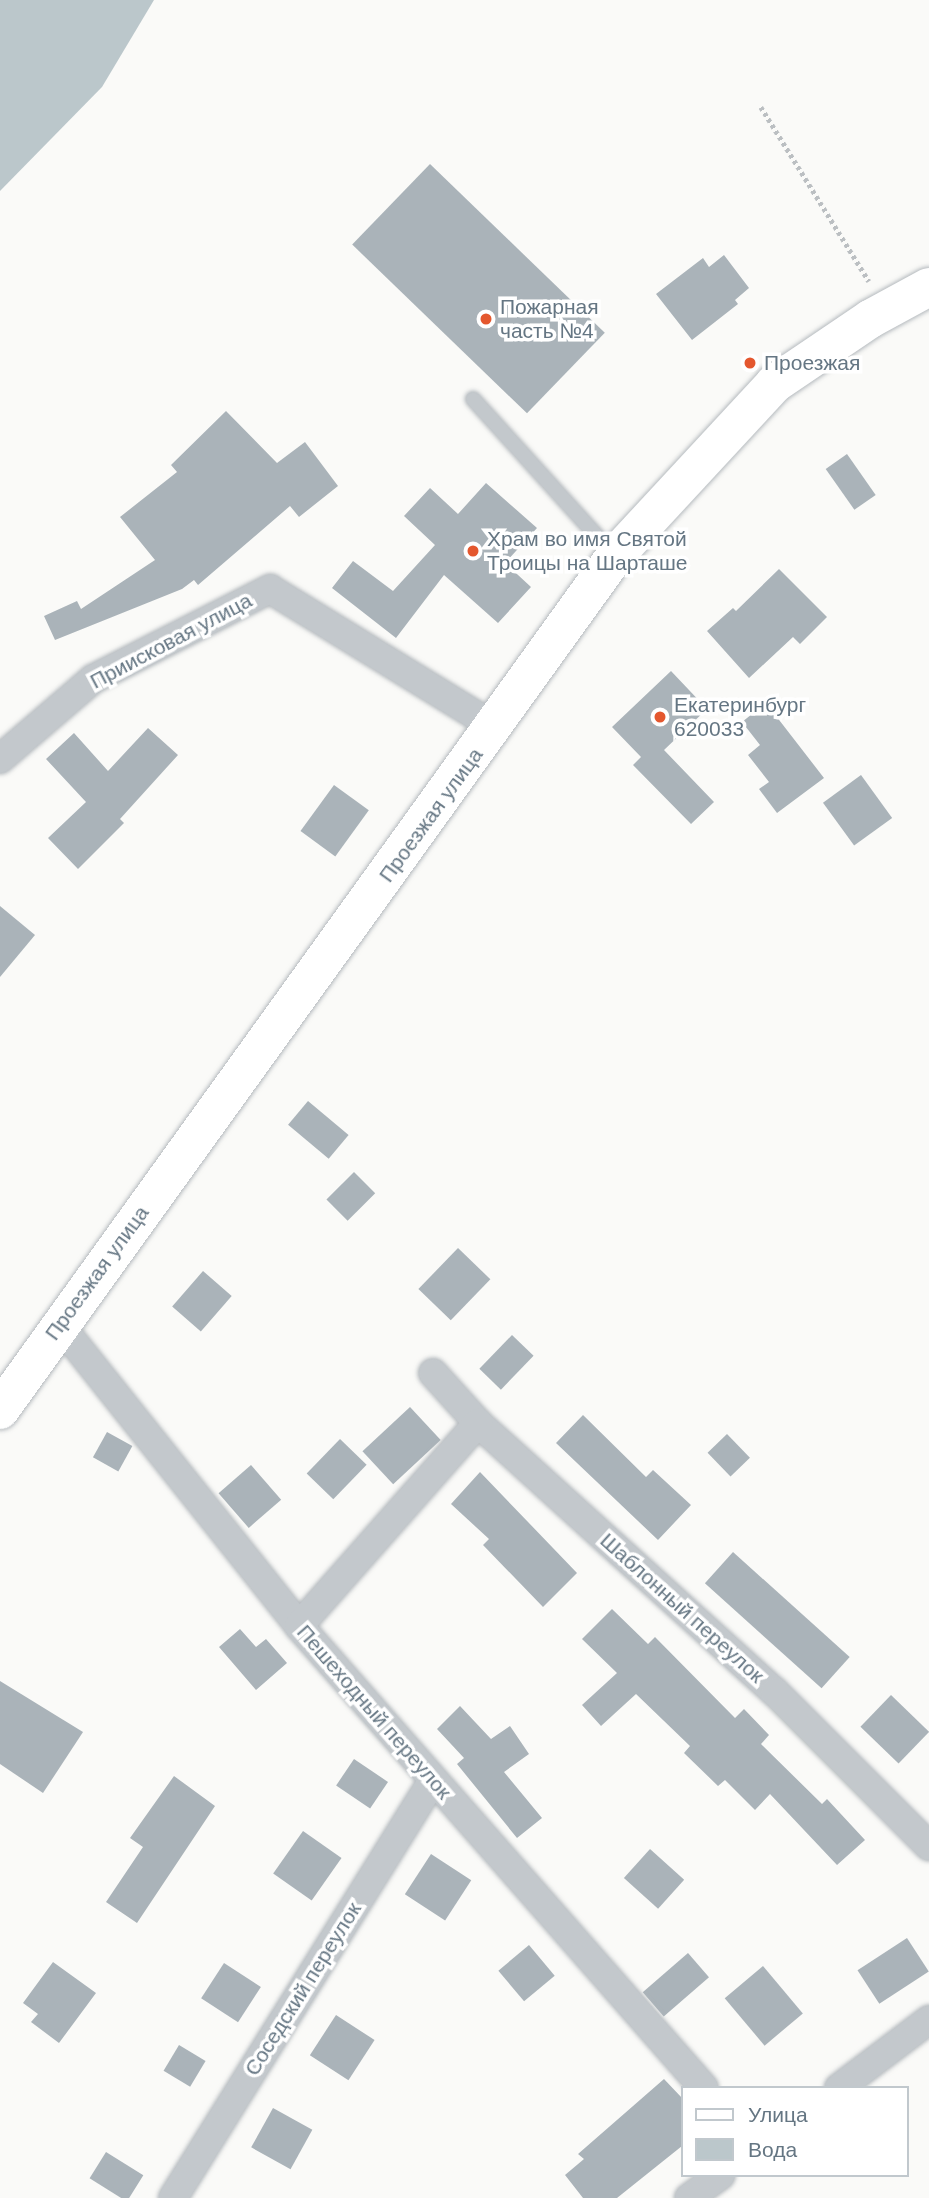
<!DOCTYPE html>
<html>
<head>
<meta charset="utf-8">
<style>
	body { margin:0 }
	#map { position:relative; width:929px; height:2198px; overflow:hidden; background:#fafaf8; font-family:Helvetica,sans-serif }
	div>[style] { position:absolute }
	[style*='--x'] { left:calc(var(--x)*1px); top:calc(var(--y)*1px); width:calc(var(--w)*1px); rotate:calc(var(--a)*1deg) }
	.water>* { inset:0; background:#bbc7cb }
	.building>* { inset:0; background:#aab3b9; transform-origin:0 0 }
	.path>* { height:4.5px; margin-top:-2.25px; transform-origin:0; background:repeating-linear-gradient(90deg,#bbbfc2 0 3.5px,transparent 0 7px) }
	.roads { filter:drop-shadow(0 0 2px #b5babe) drop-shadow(0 0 2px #b5babe) }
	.service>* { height:14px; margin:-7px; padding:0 7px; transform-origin:7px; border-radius:7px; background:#c3c8cc }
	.minor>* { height:28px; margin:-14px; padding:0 14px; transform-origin:14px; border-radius:14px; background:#c3c8cc }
	.primary>* { height:38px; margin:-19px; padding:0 19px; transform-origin:19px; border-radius:19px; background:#fff }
	.dots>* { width:19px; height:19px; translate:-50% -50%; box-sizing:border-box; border:4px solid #fff; border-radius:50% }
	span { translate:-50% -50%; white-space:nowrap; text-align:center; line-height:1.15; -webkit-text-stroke:7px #fff; paint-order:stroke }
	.poi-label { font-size:21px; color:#657683 }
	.left { translate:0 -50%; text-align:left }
	.street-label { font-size:21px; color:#657683 }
	.legend { position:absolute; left:681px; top:2086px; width:228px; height:91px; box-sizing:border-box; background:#fff; border:2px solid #c1c8cd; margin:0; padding:9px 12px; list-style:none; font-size:21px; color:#657683 }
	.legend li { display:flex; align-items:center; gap:14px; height:35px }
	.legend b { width:35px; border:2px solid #c1c8cd }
</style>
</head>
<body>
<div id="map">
	<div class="water">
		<i style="clip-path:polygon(0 0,154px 0,102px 87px,0 191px)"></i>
	</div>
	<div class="building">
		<i style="left:430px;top:164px;width:243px;height:112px;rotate:44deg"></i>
		<i style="clip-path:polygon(724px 255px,749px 288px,735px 300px,738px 304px,692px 340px,656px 294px,703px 258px,709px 267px)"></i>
		<i style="clip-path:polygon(226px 411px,277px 463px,305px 442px,338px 486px,299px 517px,290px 506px,198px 585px,194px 580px,182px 589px,55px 640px,44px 616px,77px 601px,81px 609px,155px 560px,120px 517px,177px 472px,171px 465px)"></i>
		<i style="left:847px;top:454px;width:50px;height:26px;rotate:55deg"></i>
		<i style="clip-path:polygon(486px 483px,537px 528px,505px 563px,531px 587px,498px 623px,444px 575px,396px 638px,332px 588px,353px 561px,393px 591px,435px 545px,404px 516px,430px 488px,458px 514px)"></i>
		<i style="clip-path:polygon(779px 569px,827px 617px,800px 644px,793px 637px,749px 678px,707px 631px,733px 608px,736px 611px)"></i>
		<i style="clip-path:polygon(671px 671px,707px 709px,664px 750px,714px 802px,691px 824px,633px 765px,641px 757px,612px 727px)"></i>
		<i style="clip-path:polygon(766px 703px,824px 778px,777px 813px,759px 789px,769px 782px,748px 755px,760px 745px,742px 722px)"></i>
		<i style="clip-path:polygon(148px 728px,178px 755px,120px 819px,124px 823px,78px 869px,48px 838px,86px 802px,46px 759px,74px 733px,108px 771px)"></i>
		<i style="left:861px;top:775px;width:53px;height:47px;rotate:54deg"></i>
		<i style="left:334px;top:785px;width:43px;height:57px;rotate:36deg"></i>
		<i style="clip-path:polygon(0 906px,35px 935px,0 977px)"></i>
		<i style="left:308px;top:1101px;width:53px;height:31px;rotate:40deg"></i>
		<i style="left:354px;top:1172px;width:30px;height:39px;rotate:45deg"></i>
		<i style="left:458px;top:1248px;width:45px;height:57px;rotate:44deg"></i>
		<i style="left:203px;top:1271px;width:38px;height:47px;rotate:41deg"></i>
		<i style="left:512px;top:1335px;width:30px;height:47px;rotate:44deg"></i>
		<i style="left:410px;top:1407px;width:45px;height:65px;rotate:47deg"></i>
		<i style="clip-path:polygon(583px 1415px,646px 1477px,653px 1470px,691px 1505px,658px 1540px,556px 1443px)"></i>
		<i style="left:107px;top:1432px;width:29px;height:29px;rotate:29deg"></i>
		<i style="left:727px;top:1434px;width:33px;height:27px;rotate:46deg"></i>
		<i style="left:340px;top:1439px;width:37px;height:48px;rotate:44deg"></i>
		<i style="left:251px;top:1465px;width:46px;height:43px;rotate:49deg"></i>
		<i style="clip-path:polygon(480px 1472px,577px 1573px,543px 1607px,483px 1545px,489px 1539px,451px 1504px)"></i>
		<i style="left:733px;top:1552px;width:157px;height:42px;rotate:42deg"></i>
		<i style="clip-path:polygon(612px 1609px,648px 1644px,655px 1637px,735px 1718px,744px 1709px,769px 1735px,761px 1744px,822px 1804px,827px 1799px,865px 1840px,837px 1865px,770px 1794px,755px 1810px,725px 1780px,718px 1786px,684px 1753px,690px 1746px,636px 1694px,601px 1726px,582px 1705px,617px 1673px,582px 1639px)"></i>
		<i style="clip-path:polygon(240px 1629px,256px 1647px,266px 1639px,287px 1663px,256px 1690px,219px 1647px)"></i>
		<i style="clip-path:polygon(0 1681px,83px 1732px,43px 1793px,0 1764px)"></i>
		<i style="left:891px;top:1695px;width:53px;height:44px;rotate:44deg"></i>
		<i style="clip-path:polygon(460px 1706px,491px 1739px,510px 1726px,529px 1754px,504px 1772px,542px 1818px,517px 1838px,457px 1764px,464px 1758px,437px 1729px)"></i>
		<i style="left:354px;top:1759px;width:41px;height:32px;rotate:34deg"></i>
		<i style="clip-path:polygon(174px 1776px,215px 1806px,137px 1923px,106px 1902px,143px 1847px,130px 1838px)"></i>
		<i style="left:303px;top:1831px;width:47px;height:52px;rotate:35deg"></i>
		<i style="left:650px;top:1849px;width:46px;height:39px;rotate:42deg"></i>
		<i style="left:431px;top:1854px;width:48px;height:48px;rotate:33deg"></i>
		<i style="left:907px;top:1938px;width:40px;height:59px;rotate:57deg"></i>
		<i style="left:529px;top:1945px;width:40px;height:40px;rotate:50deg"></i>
		<i style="left:688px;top:1953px;width:32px;height:60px;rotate:49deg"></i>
		<i style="clip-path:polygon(53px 1962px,96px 1993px,59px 2043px,31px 2022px,38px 2014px,23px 2003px)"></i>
		<i style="left:224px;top:1963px;width:44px;height:42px;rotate:33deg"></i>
		<i style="left:763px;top:1966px;width:62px;height:50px;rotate:50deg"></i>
		<i style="left:336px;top:2015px;width:46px;height:48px;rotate:33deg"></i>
		<i style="left:179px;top:2045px;width:31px;height:30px;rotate:31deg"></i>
		<i style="clip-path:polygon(664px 2079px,682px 2098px,682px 2146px,617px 2198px,583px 2198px,565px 2175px,584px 2159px,578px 2154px)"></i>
		<i style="left:273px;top:2108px;width:45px;height:45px;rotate:29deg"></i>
		<i style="left:106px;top:2152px;width:44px;height:31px;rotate:32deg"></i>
	</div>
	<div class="path">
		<i style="--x:761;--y:107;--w:205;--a:58.2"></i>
	</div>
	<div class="roads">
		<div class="service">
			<i style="--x:473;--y:399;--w:209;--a:47.9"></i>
		</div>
		<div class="minor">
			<i style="--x:0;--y:759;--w:123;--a:-40.7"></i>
			<i style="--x:93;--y:679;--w:199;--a:-27"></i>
			<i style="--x:270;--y:589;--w:264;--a:31.5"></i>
			<i style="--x:59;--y:1324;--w:386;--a:51.5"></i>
			<i style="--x:299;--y:1626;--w:614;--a:48.76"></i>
			<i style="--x:433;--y:1373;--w:67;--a:48"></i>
			<i style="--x:478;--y:1423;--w:401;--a:42.2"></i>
			<i style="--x:775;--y:1692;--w:218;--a:45"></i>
			<i style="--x:299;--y:1626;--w:271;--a:-48.6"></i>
			<i style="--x:839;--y:2088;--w:113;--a:-37.1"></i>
			<i style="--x:173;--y:2198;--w:492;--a:-58.1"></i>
			<i style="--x:689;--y:2198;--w:39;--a:-36"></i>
		</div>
		<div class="primary">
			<i style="--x:0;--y:1410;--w:1052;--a:-54.24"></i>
			<i style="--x:615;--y:556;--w:234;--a:-47.2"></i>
			<i style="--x:774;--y:384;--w:116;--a:-34.1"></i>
			<i style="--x:870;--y:319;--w:67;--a:-28.5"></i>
		</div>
	</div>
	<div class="dots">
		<i style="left:486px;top:319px;background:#e4572e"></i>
		<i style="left:750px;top:363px;background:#e4572e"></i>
		<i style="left:473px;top:551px;background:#e4572e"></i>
		<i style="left:660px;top:717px;background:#e4572e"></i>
	</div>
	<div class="poi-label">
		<span class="left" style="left:500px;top:319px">Пожарная<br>часть №4</span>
		<span class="left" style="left:764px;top:363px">Проезжая</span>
		<span class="left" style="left:487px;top:551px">Храм во имя Святой<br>Троицы на Шарташе</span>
		<span class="left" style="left:674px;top:717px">Екатеринбург<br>620033</span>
	</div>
	<div class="street-label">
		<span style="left:171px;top:641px;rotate:-28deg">Приисковая улица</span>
		<span style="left:431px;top:815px;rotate:-54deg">Проезжая улица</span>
		<span style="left:97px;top:1273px;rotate:-54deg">Проезжая улица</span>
		<span style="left:682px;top:1608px;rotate:42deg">Шаблонный переулок</span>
		<span style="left:374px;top:1712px;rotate:49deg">Пешеходный переулок</span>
		<span style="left:303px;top:1989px;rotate:-58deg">Соседский переулок</span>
	</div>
	<ul class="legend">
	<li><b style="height:9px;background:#fff"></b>Улица</li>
	<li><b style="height:19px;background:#bbc7cb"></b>Вода</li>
	</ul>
</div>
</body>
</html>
